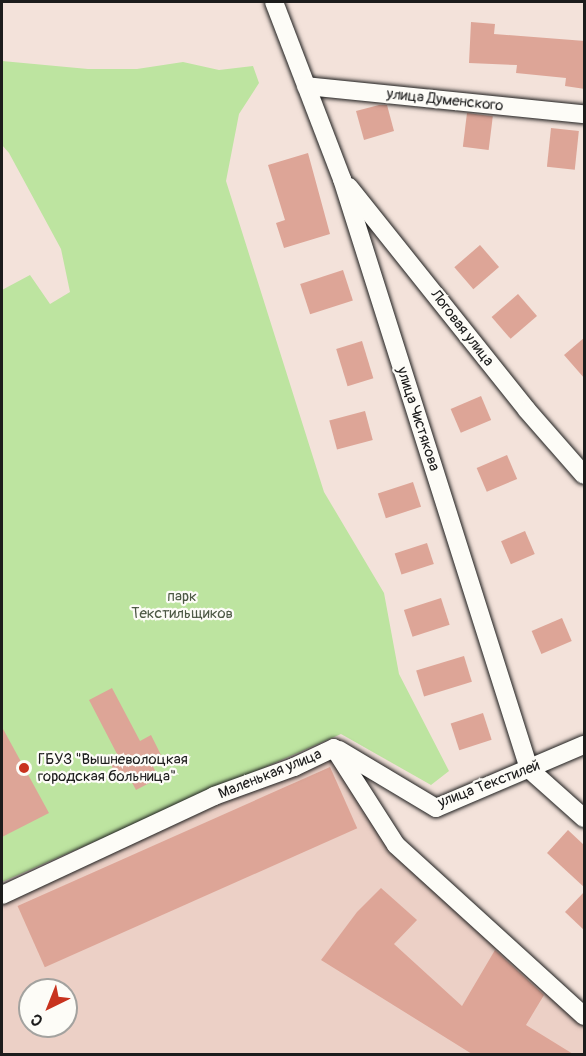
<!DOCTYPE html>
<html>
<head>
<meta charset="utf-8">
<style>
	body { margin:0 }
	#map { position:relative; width:586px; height:1056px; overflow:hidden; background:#f3e2da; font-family:Pangolin,sans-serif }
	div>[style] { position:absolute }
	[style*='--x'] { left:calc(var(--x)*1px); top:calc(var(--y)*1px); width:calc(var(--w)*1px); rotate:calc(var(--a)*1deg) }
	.built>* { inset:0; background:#ecd0c6 }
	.green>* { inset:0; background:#bde4a0 }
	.building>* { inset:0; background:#dda597; transform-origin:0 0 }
	.roads { filter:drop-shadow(0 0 2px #1c1c1c) drop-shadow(0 0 2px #1c1c1c) }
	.minor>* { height:18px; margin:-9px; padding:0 9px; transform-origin:9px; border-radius:9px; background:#fdfcf7 }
	.dots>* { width:16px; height:16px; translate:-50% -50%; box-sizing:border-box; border:3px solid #fdfcf7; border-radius:50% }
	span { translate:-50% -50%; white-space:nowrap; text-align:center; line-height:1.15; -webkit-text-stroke:4.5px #fdfcf7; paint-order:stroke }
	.street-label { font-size:15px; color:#1c1c1c }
	.park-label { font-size:15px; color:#4c5844 }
	.poi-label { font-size:15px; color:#1c1c1c }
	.left { translate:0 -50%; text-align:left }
	.frame { position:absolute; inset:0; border:3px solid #1c1c1c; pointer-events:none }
	.north { position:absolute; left:18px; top:978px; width:60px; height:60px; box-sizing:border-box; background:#fdfcf7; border:2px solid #a3a29f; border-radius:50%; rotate:223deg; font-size:16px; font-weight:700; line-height:24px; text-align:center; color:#1c1c1c }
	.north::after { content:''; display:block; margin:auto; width:21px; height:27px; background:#c8321e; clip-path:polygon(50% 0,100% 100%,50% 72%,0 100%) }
</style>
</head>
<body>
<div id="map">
	<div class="built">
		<i style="clip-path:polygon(evenodd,332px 754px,392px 848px,584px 1021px,584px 1054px,2px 1054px,2px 900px,332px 754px,30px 990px,66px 990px,66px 1026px,30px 1026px,30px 990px)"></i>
	</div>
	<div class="green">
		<i style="clip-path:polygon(2px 61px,88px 69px,137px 69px,183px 62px,219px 70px,253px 66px,259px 83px,239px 114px,226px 181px,324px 492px,384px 593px,399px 674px,449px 771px,431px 785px,341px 734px,2px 882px,2px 290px,30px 275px,50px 304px,70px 292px,61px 249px,9px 153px,2px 145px)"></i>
	</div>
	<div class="building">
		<i style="clip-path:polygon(471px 22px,495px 24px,494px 34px,585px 41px,585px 89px,565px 86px,566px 78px,516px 73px,517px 65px,469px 63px)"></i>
		<i style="clip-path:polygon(379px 105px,387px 105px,394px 131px,364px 140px,356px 111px)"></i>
		<i style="left:467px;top:113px;width:26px;height:34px;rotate:7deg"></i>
		<i style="left:551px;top:128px;width:28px;height:39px;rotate:6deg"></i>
		<i style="clip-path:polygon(308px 153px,330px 234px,284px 248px,276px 223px,285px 220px,268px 165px)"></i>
		<i style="left:480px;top:245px;width:29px;height:34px;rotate:49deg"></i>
		<i style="left:343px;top:270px;width:32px;height:45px;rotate:72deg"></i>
		<i style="left:518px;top:294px;width:29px;height:35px;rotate:49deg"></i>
		<i style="clip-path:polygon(585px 337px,585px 379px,564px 355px)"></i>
		<i style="left:362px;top:341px;width:39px;height:27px;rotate:73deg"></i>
		<i style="left:481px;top:396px;width:26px;height:33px;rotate:67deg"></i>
		<i style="left:365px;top:411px;width:30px;height:37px;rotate:75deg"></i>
		<i style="left:507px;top:455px;width:26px;height:33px;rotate:67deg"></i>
		<i style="left:413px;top:482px;width:26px;height:37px;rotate:72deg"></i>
		<i style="left:525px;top:531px;width:25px;height:26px;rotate:67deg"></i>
		<i style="left:427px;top:543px;width:22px;height:34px;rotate:72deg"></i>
		<i style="left:441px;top:598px;width:28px;height:39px;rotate:72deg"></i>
		<i style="left:562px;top:618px;width:25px;height:33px;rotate:67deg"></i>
		<i style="left:464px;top:656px;width:27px;height:50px;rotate:73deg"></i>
		<i style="clip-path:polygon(112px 688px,140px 741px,151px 735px,161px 755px,150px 761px,159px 778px,136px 790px,127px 773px,118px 778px,108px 759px,117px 754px,89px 700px)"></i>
		<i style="left:483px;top:713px;width:28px;height:34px;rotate:72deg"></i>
		<i style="clip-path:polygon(2px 727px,49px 813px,2px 837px)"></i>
		<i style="left:330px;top:767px;width:67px;height:342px;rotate:66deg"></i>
		<i style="clip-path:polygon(568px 830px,585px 846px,585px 888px,547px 853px)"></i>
		<i style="clip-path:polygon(381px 888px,417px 920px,394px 944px,462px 1006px,495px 950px,544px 995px,526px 1025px,573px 1054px,472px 1054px,321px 960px,357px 912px)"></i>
		<i style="clip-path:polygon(585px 891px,585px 931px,565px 912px)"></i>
	</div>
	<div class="roads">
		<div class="minor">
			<i style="--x:274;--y:2;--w:190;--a:69"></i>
			<i style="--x:342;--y:179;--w:619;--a:72.41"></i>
			<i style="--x:529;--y:769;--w:74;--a:41.7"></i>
			<i style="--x:306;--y:86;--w:279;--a:5.8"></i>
			<i style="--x:349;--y:187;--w:285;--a:51.4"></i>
			<i style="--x:527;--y:410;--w:86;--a:48.8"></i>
			<i style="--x:334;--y:748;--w:115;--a:57.4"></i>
			<i style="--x:396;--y:845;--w:254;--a:42.3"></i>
			<i style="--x:339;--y:750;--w:113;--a:30.9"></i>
			<i style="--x:436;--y:808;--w:161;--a:-23.1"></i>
			<i style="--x:2;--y:895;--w:234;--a:-25"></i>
			<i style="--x:214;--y:796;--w:85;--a:-19.9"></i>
			<i style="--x:294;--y:767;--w:44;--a:-25.4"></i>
		</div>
	</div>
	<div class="dots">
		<i style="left:24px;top:768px;background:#c8321e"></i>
	</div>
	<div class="street-label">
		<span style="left:445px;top:100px;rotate:6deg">улица Думенского</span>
		<span style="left:462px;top:328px;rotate:52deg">Логовая улица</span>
		<span style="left:418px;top:419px;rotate:72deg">улица Чистякова</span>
		<span style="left:270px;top:774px;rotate:-22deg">Маленькая улица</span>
		<span style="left:489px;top:784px;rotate:-21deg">улица Текстилей</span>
	</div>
	<div class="park-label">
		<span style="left:182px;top:605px">парк<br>Текстильщиков</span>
	</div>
	<div class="poi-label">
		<span class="left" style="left:38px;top:768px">ГБУЗ "Вышневолоцкая<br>городская больница"</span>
	</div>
	<div class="frame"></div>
	<div class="north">С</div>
</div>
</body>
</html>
